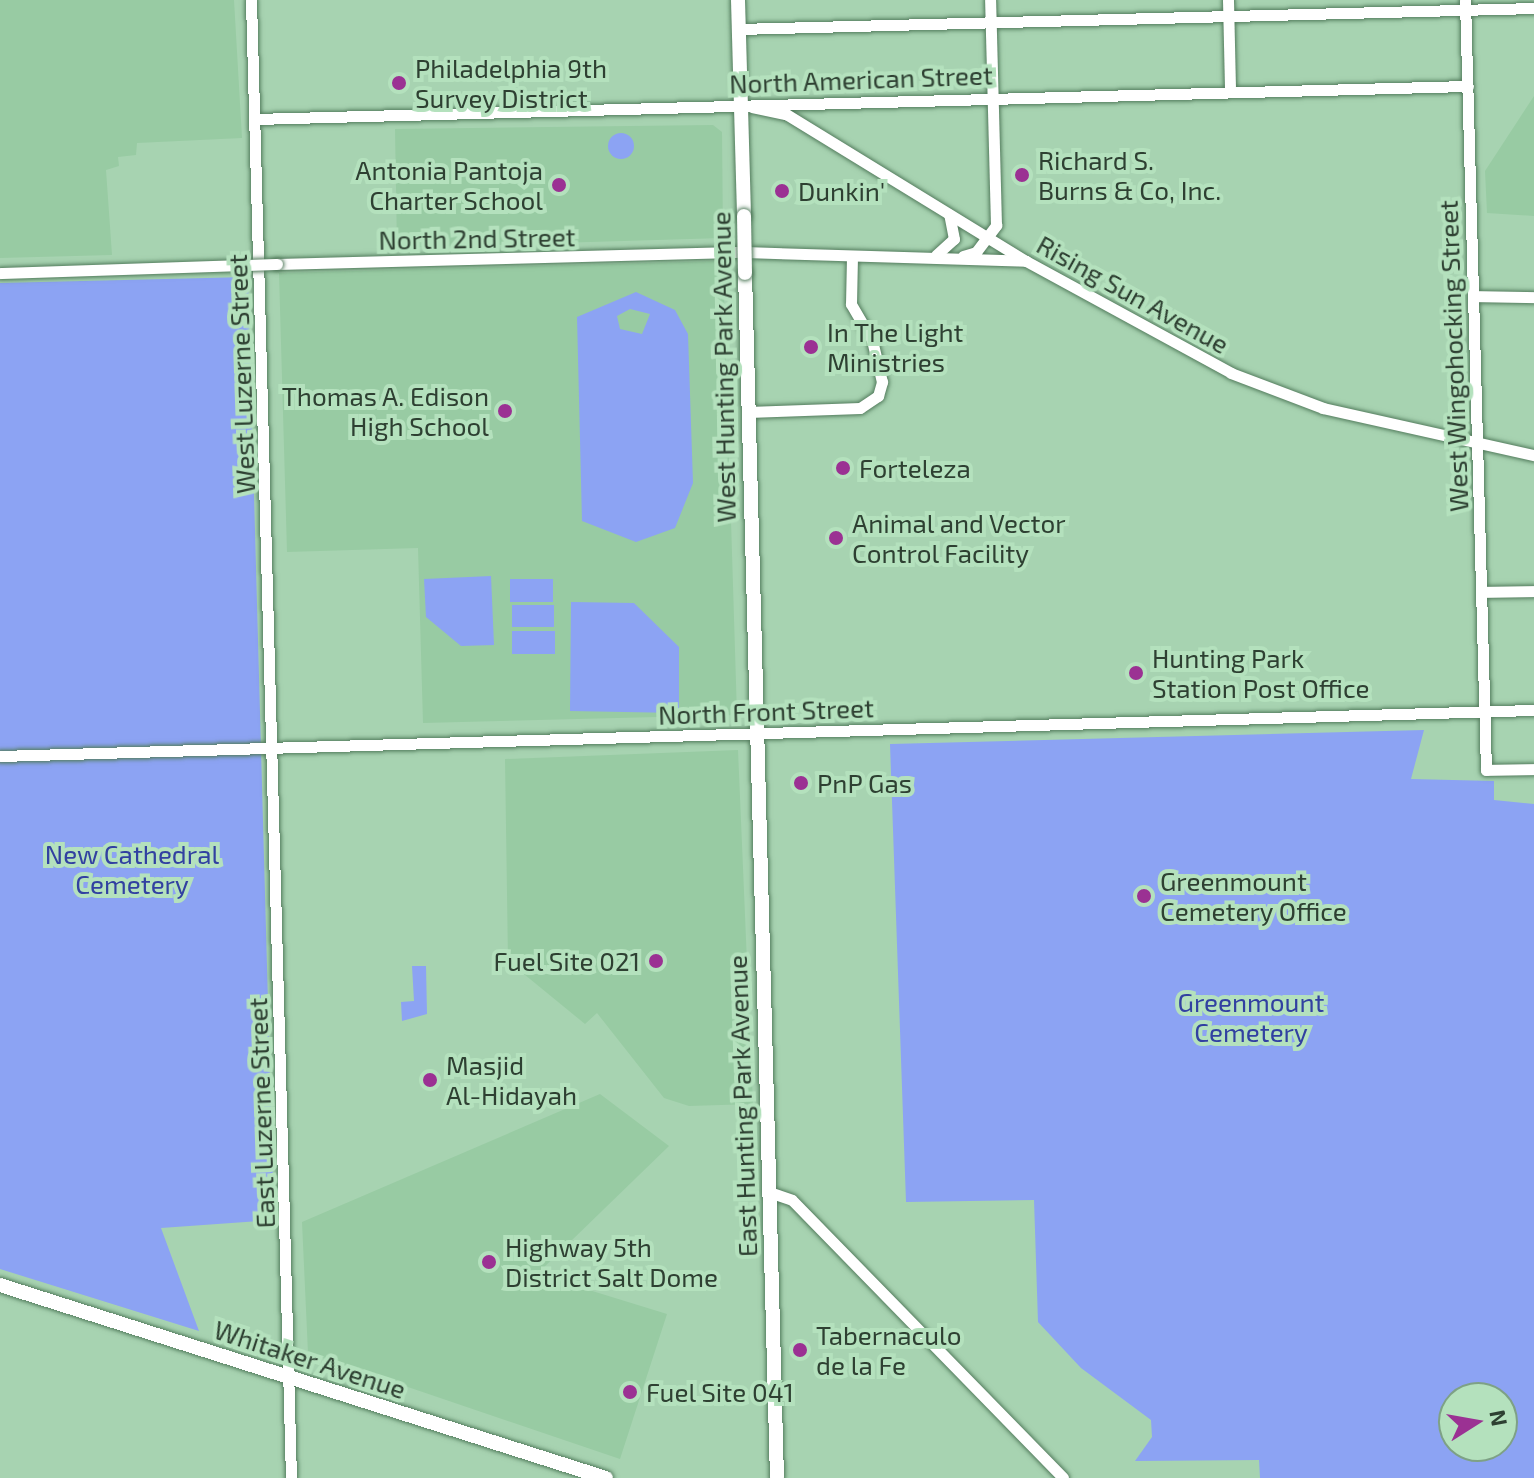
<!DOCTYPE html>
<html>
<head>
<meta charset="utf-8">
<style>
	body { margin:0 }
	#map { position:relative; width:1534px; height:1478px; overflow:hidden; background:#a7d3b1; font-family:"Exo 2",sans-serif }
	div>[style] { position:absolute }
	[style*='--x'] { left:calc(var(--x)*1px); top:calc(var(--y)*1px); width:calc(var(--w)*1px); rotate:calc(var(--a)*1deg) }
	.built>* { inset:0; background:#98cba3 }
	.green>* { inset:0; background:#8ca3f3; transform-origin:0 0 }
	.round { border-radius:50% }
	.roads { filter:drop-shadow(0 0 2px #537c5d) drop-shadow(0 0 2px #537c5d) }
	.minor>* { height:11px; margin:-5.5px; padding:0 5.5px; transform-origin:5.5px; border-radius:5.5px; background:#fff }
	.major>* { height:14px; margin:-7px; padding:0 7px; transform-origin:7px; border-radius:7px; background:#fff }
	.bridges { filter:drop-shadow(0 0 2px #537c5d) drop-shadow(0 0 2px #537c5d) }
	.minor-bridge>* { height:11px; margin:-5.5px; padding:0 5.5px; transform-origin:5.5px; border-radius:5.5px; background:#fff }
	.major-bridge>* { height:14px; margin:-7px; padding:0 7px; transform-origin:7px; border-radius:7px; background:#fff }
	.dots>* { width:22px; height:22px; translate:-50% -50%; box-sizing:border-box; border:4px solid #b4e1bd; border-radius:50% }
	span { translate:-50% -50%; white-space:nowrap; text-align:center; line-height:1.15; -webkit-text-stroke:8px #b4e1bd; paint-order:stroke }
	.poi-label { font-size:26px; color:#2e4032 }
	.left { translate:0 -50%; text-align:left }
	.right { translate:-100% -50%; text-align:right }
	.street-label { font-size:26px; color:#2e4032 }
	.park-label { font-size:26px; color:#3140a1 }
	.north { position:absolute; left:1438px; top:1382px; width:80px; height:80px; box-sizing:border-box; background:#b4e1bd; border:2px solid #7ea185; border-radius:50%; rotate:79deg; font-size:22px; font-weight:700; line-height:32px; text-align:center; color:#2e4032 }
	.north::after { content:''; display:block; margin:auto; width:28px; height:36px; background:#9b3193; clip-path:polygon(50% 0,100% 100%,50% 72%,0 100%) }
</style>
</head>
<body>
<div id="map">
	<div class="built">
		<i style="clip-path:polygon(0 0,234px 0,242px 138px,137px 143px,136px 155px,118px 157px,119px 166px,106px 170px,112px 255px,0 258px)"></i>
		<i style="clip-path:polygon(1534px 96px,1534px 216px,1487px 213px,1485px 171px)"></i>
		<i style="clip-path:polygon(713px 125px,722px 132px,723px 238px,397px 248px,395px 129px)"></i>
		<i style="clip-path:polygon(723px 261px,737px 715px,423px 723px,418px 548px,287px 552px,279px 273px)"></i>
		<i style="clip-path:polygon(738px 750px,753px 1104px,689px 1106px,664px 1098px,597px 1013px,585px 1024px,508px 961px,505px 759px)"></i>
		<i style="clip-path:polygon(600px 1094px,669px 1146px,537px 1274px,667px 1314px,620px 1459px,308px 1353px,302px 1222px)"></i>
	</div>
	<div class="green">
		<i class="round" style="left:608px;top:133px;width:26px;height:26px"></i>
		<i style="clip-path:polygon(248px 277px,274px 1220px,161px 1228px,199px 1331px,0 1269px,0 283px)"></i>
		<i style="clip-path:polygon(evenodd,636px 292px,675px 310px,688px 334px,693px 483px,675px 528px,636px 542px,582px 521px,577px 317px,636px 292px,630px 309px,650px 314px,642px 334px,620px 329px,617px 316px,630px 309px)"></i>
		<i style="clip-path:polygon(491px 576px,494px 645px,461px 646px,426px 617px,424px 579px)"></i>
		<i style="left:553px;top:579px;width:23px;height:43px;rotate:90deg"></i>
		<i style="clip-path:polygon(571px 602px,634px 603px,679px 647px,679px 713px,570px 711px)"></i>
		<i style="left:512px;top:605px;width:42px;height:22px"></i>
		<i style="left:512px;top:631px;width:43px;height:23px"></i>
		<i style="clip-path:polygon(evenodd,1424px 730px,1411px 779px,1494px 781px,1494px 800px,1534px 804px,1534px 1478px,1260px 1478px,1259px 1460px,1135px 1461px,1152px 1437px,1151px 1420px,1081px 1368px,1038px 1322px,1034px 1200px,906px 1202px,890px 744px,1424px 730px,1454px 1398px,1502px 1398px,1502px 1446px,1454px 1446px,1454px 1398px)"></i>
		<i style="clip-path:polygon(412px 966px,426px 966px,427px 1014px,402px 1021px,401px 1002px,414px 1001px)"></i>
	</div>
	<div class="roads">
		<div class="minor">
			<i style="--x:251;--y:0;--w:1479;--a:88.45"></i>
			<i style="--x:1228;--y:0;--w:89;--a:88.7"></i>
			<i style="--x:1465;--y:0;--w:770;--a:88.44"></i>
			<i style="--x:1486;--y:770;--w:48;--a:-1.2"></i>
			<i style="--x:738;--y:29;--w:796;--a:-1.51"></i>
			<i style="--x:752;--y:107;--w:35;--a:12"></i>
			<i style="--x:786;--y:114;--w:281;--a:31.5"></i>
			<i style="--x:1026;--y:261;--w:234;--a:28.6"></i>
			<i style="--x:1231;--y:373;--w:98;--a:20.8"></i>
			<i style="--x:1323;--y:408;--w:216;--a:12.6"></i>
			<i style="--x:255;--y:119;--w:1213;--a:-1.56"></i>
			<i style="--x:936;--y:255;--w:24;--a:-42"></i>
			<i style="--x:954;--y:239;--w:25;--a:-101"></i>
			<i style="--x:963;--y:256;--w:14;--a:-17"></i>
			<i style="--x:976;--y:252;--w:34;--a:-53"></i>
			<i style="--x:996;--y:225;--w:225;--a:-91.5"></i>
			<i style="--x:277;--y:264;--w:467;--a:-1.5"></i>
			<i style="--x:744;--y:252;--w:282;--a:1.8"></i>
			<i style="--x:0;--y:273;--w:245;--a:-1.9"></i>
			<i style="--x:1474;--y:296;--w:60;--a:1"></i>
			<i style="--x:748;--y:412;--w:112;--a:-2"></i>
			<i style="--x:860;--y:408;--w:22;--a:-34"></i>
			<i style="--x:878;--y:396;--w:15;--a:-74"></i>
			<i style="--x:882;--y:382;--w:43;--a:-103.4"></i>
			<i style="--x:872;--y:340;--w:42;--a:-120.3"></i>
			<i style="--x:851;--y:304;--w:47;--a:-88.8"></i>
			<i style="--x:1482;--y:592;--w:52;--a:-1.1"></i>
			<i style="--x:0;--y:756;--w:1535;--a:-1.72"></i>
			<i style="--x:769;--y:1192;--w:24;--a:19"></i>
			<i style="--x:792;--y:1200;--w:388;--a:45.7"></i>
		</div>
		<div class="major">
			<i style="--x:738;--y:0;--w:216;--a:88.4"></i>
			<i style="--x:745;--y:273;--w:1205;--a:88.48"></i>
			<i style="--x:0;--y:1285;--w:636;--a:17.67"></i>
		</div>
	</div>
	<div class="bridges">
		<div class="minor-bridge">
			<i style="--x:245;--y:265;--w:32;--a:-2"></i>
		</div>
		<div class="major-bridge">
			<i style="--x:744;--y:216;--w:57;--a:89"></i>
		</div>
	</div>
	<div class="dots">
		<i style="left:399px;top:83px;background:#9b3193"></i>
		<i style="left:1022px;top:175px;background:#9b3193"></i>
		<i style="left:559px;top:185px;background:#9b3193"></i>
		<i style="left:782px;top:191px;background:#9b3193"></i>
		<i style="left:811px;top:347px;background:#9b3193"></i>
		<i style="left:505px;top:411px;background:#9b3193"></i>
		<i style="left:843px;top:468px;background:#9b3193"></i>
		<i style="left:836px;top:538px;background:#9b3193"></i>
		<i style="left:1136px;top:673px;background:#9b3193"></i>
		<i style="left:801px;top:783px;background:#9b3193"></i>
		<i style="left:1144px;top:896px;background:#9b3193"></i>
		<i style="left:656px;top:961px;background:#9b3193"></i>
		<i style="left:430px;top:1080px;background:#9b3193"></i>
		<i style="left:489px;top:1262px;background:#9b3193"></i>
		<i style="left:800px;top:1350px;background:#9b3193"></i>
		<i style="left:630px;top:1392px;background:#9b3193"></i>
	</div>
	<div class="poi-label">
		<span class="left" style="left:415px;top:83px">Philadelphia 9th<br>Survey District</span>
		<span class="left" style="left:1038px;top:175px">Richard S.<br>Burns &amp; Co, Inc.</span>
		<span class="right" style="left:543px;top:185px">Antonia Pantoja<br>Charter School</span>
		<span class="left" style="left:798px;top:191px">Dunkin'</span>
		<span class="left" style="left:827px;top:347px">In The Light<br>Ministries</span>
		<span class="right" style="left:489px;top:411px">Thomas A. Edison<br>High School</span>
		<span class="left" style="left:859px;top:468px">Forteleza</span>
		<span class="left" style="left:852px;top:538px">Animal and Vector<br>Control Facility</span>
		<span class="left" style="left:1152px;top:673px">Hunting Park<br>Station Post Office</span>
		<span class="left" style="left:817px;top:783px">PnP Gas</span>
		<span class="left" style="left:1160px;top:896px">Greenmount<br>Cemetery Office</span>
		<span class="right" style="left:640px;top:961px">Fuel Site 021</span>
		<span class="left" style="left:446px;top:1080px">Masjid<br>Al-Hidayah</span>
		<span class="left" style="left:505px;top:1262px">Highway 5th<br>District Salt Dome</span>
		<span class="left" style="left:816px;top:1350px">Tabernaculo<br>de la Fe</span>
		<span class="left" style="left:646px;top:1392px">Fuel Site 041</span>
	</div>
	<div class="street-label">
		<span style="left:861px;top:79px;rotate:-2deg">North American Street</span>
		<span style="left:477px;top:238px;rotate:-1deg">North 2nd Street</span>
		<span style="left:1133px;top:294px;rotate:29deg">Rising Sun Avenue</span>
		<span style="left:1453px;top:356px;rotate:-92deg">West Wingohocking Street</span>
		<span style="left:723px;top:367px;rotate:-91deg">West Hunting Park Avenue</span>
		<span style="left:241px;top:374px;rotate:-92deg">West Luzerne Street</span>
		<span style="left:766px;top:711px;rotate:-2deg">North Front Street</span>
		<span style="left:742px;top:1106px;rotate:-92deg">East Hunting Park Avenue</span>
		<span style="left:261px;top:1113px;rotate:-92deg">East Luzerne Street</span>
		<span style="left:310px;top:1359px;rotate:18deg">Whitaker Avenue</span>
	</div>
	<div class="park-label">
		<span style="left:132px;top:869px">New Cathedral<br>Cemetery</span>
		<span style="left:1251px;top:1017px">Greenmount<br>Cemetery</span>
	</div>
	<div class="north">N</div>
</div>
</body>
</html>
